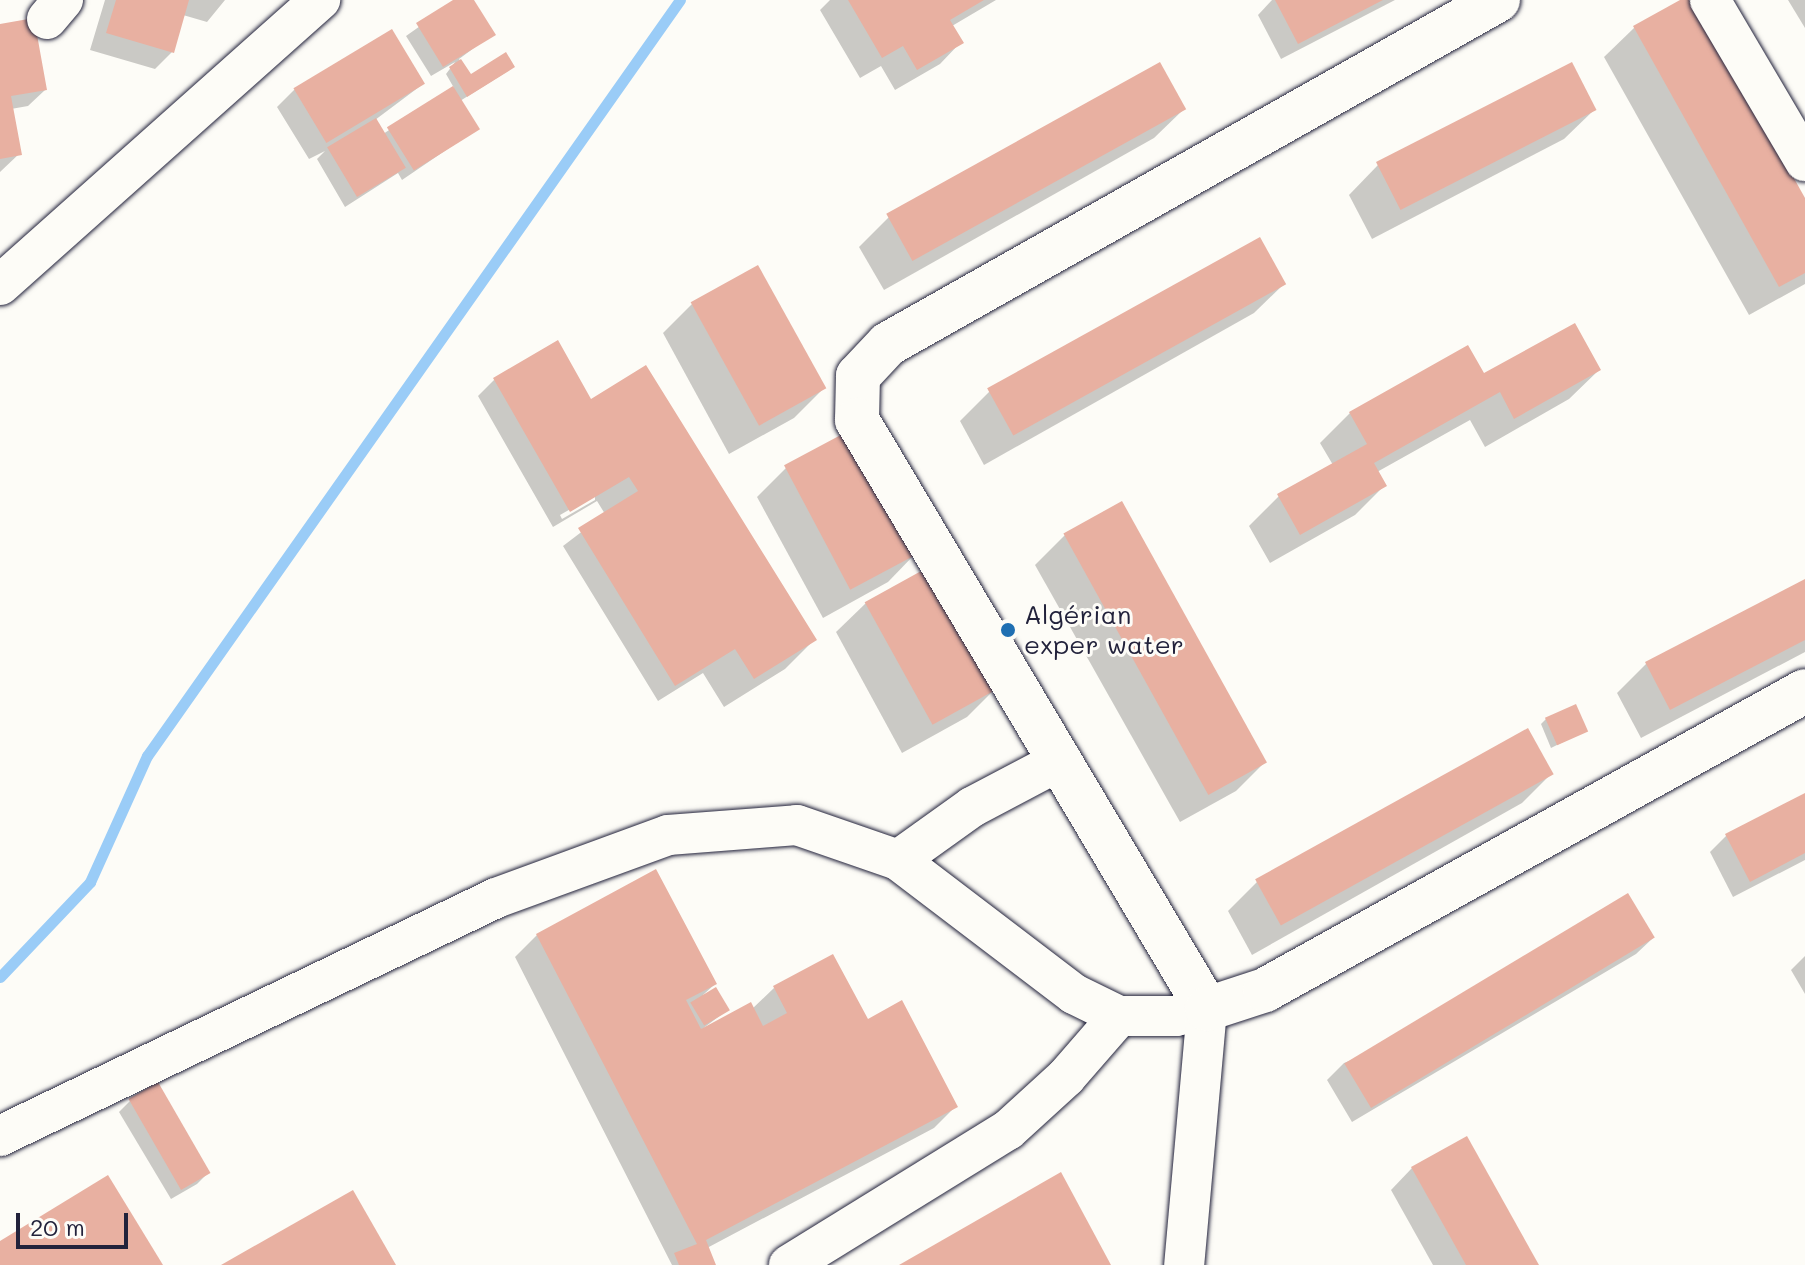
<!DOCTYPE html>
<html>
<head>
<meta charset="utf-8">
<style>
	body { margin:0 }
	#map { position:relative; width:1805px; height:1265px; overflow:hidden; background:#fdfcf7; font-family:Mali,sans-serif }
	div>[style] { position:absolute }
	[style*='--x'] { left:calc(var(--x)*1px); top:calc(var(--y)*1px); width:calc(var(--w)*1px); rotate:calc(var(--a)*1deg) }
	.shadow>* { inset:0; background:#0003 }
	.stream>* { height:11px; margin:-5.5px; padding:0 5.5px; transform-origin:5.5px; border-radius:5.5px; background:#9accf7 }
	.building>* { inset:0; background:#e8b0a1; transform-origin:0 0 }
	.roads { filter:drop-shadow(0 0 2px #22223b) drop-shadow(0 0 2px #22223b) }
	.street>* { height:40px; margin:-20px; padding:0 20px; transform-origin:20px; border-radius:20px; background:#fdfcf7 }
	.secondary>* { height:44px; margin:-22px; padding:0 22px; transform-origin:22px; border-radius:22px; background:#fdfcf7 }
	.dots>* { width:22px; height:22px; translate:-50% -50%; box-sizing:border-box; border:4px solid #fdfcf7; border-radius:50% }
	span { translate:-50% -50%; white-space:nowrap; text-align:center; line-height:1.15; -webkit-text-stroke:6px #fdfcf7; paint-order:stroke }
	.poi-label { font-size:26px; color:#22223b }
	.left { translate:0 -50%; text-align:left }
	.scale { position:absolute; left:16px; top:1213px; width:112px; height:36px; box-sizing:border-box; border:4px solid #22223b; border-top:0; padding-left:10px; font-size:24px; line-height:28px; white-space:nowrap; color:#22223b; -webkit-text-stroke:6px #fdfcf7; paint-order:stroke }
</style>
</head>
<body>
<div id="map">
	<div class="shadow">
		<i style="clip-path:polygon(105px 0,225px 0,207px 22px,183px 15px,172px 52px,155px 69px,90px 50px)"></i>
		<i style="clip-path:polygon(457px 0,472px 0,493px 34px,459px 59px,470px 77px,508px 71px,460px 101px,477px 129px,402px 180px,398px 173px,345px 207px,317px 159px,325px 151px,309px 159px,277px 107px,294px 90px,392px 32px,423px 84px,375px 120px,383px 134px,454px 88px,446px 74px,455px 62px,431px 76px,406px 36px)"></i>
		<i style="clip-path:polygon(830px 0,996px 0,952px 26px,961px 42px,940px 64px,895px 90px,881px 66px,860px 78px,820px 10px)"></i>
		<i style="clip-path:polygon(1272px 0,1395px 0,1281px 59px,1258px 15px)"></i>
		<i style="clip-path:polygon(1684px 0,1805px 202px,1805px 284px,1749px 315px,1604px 57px,1634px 28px)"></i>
		<i style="clip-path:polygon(1788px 0,1805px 0,1805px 28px)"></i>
		<i style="clip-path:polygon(0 26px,45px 90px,28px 106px,11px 109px,19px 154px,0 172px)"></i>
		<i style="clip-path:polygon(1571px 65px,1594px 110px,1564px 139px,1372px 239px,1349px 195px,1378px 165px)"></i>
		<i style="clip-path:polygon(1184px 109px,1154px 138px,884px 290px,859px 247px,889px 217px)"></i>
		<i style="clip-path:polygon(1284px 284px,1254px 313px,984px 465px,960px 421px,989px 392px)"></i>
		<i style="clip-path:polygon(692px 304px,823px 389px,794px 418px,729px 454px,663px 333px)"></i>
		<i style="clip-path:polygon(1599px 370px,1569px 399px,1485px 447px,1470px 420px,1377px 472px,1385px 485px,1355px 515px,1270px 563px,1249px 526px,1279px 496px,1333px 465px,1320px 443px,1350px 413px,1484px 376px)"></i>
		<i style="clip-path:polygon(evenodd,494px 380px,591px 401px,814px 640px,785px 669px,724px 707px,703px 673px,658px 701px,563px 546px,605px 514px,597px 501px,553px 527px,478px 396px,494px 380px,595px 495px,595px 500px,562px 519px,560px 515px,595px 495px)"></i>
		<i style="clip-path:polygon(786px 468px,917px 552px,888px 582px,823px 618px,757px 497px)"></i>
		<i style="clip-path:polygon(1065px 535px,1265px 762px,1236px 791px,1180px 822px,1035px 565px)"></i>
		<i style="clip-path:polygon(1805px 581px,1805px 652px,1641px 738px,1617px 693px,1647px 663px)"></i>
		<i style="clip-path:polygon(866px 603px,996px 688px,967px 717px,902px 753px,836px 632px)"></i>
		<i style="clip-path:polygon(1546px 719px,1585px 731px,1551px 748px,1541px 724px)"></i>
		<i style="clip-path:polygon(1552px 773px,1522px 803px,1252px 955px,1228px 911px,1257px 882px)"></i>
		<i style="clip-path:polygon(1805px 795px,1805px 860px,1733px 897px,1710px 852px,1727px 835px)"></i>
		<i style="clip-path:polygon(537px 935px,715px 984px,703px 995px,722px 1014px,697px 1033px,752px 1009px,774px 988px,867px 1022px,956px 1106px,934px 1128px,707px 1248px,713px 1265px,672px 1265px,515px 957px)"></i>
		<i style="clip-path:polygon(1653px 938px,1636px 954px,1352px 1122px,1327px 1080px,1344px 1063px)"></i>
		<i style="clip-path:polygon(1805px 956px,1805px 994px,1791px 970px)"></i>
		<i style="clip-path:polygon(130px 1101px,208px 1173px,197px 1184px,171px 1199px,119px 1112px)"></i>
		<i style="clip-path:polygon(1412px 1168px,1537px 1265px,1433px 1265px,1391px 1190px)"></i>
	</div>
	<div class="stream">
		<i style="--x:0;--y:977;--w:131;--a:-46.5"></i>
		<i style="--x:90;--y:882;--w:138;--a:-65.7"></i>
		<i style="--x:147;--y:756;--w:925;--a:-54.82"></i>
	</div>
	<div class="building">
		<i style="clip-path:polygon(116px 0,189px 0,174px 53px,106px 33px)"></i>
		<i style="clip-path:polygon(453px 0,474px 0,496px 35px,443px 67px,416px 23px)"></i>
		<i style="clip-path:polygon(848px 0,984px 0,950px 20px,964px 43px,917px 70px,903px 46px,882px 58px)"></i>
		<i style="clip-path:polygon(1275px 0,1383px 0,1298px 44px)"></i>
		<i style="clip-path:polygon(1680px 0,1694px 0,1805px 198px,1805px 273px,1779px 287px,1633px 26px)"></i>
		<i style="clip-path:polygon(34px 18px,47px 90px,11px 96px,22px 155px,0 159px,0 24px)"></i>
		<i style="left:392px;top:29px;width:64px;height:115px;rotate:59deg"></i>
		<i style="clip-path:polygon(506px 52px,515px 67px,467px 97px,449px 67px,461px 59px,471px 74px)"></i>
		<i style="left:1160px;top:62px;width:54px;height:313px;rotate:61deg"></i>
		<i style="left:1572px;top:62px;width:54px;height:220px;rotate:63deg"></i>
		<i style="left:453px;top:86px;width:51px;height:78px;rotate:58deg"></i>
		<i style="left:376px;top:118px;width:58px;height:57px;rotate:59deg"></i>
		<i style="left:1260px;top:237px;width:54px;height:312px;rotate:61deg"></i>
		<i style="left:758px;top:265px;width:141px;height:77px;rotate:61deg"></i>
		<i style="clip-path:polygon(1575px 323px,1601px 370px,1514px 419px,1500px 392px,1374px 463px,1387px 486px,1300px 535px,1277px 494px,1367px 444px,1349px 412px,1468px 345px,1484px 373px)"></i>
		<i style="clip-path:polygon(558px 340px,591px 399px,646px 365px,817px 640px,754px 679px,735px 649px,675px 686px,578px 528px,638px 491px,629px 477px,570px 512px,493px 378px)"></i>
		<i style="left:852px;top:429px;width:141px;height:77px;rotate:62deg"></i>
		<i style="left:1122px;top:501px;width:299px;height:67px;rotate:61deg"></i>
		<i style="left:932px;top:565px;width:140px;height:77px;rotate:61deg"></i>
		<i style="clip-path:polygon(1805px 579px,1805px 640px,1670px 710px,1645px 662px)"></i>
		<i style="left:1576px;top:704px;width:30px;height:34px;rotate:66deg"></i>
		<i style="left:1528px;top:728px;width:53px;height:312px;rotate:61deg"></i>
		<i style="clip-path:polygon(1805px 793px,1805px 853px,1750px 882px,1725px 834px)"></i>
		<i style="clip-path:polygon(656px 869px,717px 984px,686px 1000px,701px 1029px,751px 1002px,763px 1026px,787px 1013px,773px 986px,833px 954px,868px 1019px,902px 1000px,958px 1107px,706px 1240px,716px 1265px,679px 1265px,674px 1253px,697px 1244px,536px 934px)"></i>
		<i style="left:1628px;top:893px;width:52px;height:331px;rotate:59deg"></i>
		<i style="left:716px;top:987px;width:27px;height:30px;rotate:59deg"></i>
		<i style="left:158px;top:1082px;width:105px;height:34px;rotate:60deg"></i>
		<i style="clip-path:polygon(1467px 1136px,1539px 1265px,1466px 1265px,1411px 1167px)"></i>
		<i style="clip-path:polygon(1061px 1172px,1111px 1265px,899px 1265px)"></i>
		<i style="clip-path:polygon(108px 1175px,163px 1265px,0 1265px,0 1241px)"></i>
		<i style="clip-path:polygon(353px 1190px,396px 1265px,221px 1265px)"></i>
	</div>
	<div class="roads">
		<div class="street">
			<i style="--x:1710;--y:0;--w:187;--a:59.5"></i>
			<i style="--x:47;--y:19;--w:25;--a:-50"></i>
			<i style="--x:0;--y:285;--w:429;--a:-41.7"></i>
			<i style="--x:898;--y:860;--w:91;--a:-35.6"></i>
			<i style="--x:972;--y:807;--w:101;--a:-27.8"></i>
			<i style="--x:0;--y:1136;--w:550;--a:-25.63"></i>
			<i style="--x:496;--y:898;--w:183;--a:-20.1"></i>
			<i style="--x:668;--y:835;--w:129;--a:-4.4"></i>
			<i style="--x:797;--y:825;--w:107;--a:19.1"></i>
			<i style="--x:898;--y:860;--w:221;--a:37.3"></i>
			<i style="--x:1074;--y:994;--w:50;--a:26.1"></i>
			<i style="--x:1119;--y:1016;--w:57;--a:0"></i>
			<i style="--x:1176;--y:1016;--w:32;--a:-13"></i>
			<i style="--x:1207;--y:1009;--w:257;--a:95.1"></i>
			<i style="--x:789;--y:1265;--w:257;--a:-31.7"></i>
			<i style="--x:1008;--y:1130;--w:79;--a:-42.4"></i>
			<i style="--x:1066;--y:1077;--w:81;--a:-49"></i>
		</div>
		<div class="secondary">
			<i style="--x:1498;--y:0;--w:700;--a:150.58"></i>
			<i style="--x:888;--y:344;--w:44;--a:133.2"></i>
			<i style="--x:858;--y:376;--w:44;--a:91.3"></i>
			<i style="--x:857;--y:420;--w:685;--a:59.28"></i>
			<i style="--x:1207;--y:1009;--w:61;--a:-18.1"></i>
			<i style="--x:1265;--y:990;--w:617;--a:-28.97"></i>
		</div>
	</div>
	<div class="dots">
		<i style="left:1008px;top:630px;background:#1f6fb2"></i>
	</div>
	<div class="poi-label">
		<span class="left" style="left:1024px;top:630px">Algérian<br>exper water</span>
	</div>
	<div class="scale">20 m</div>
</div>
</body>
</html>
